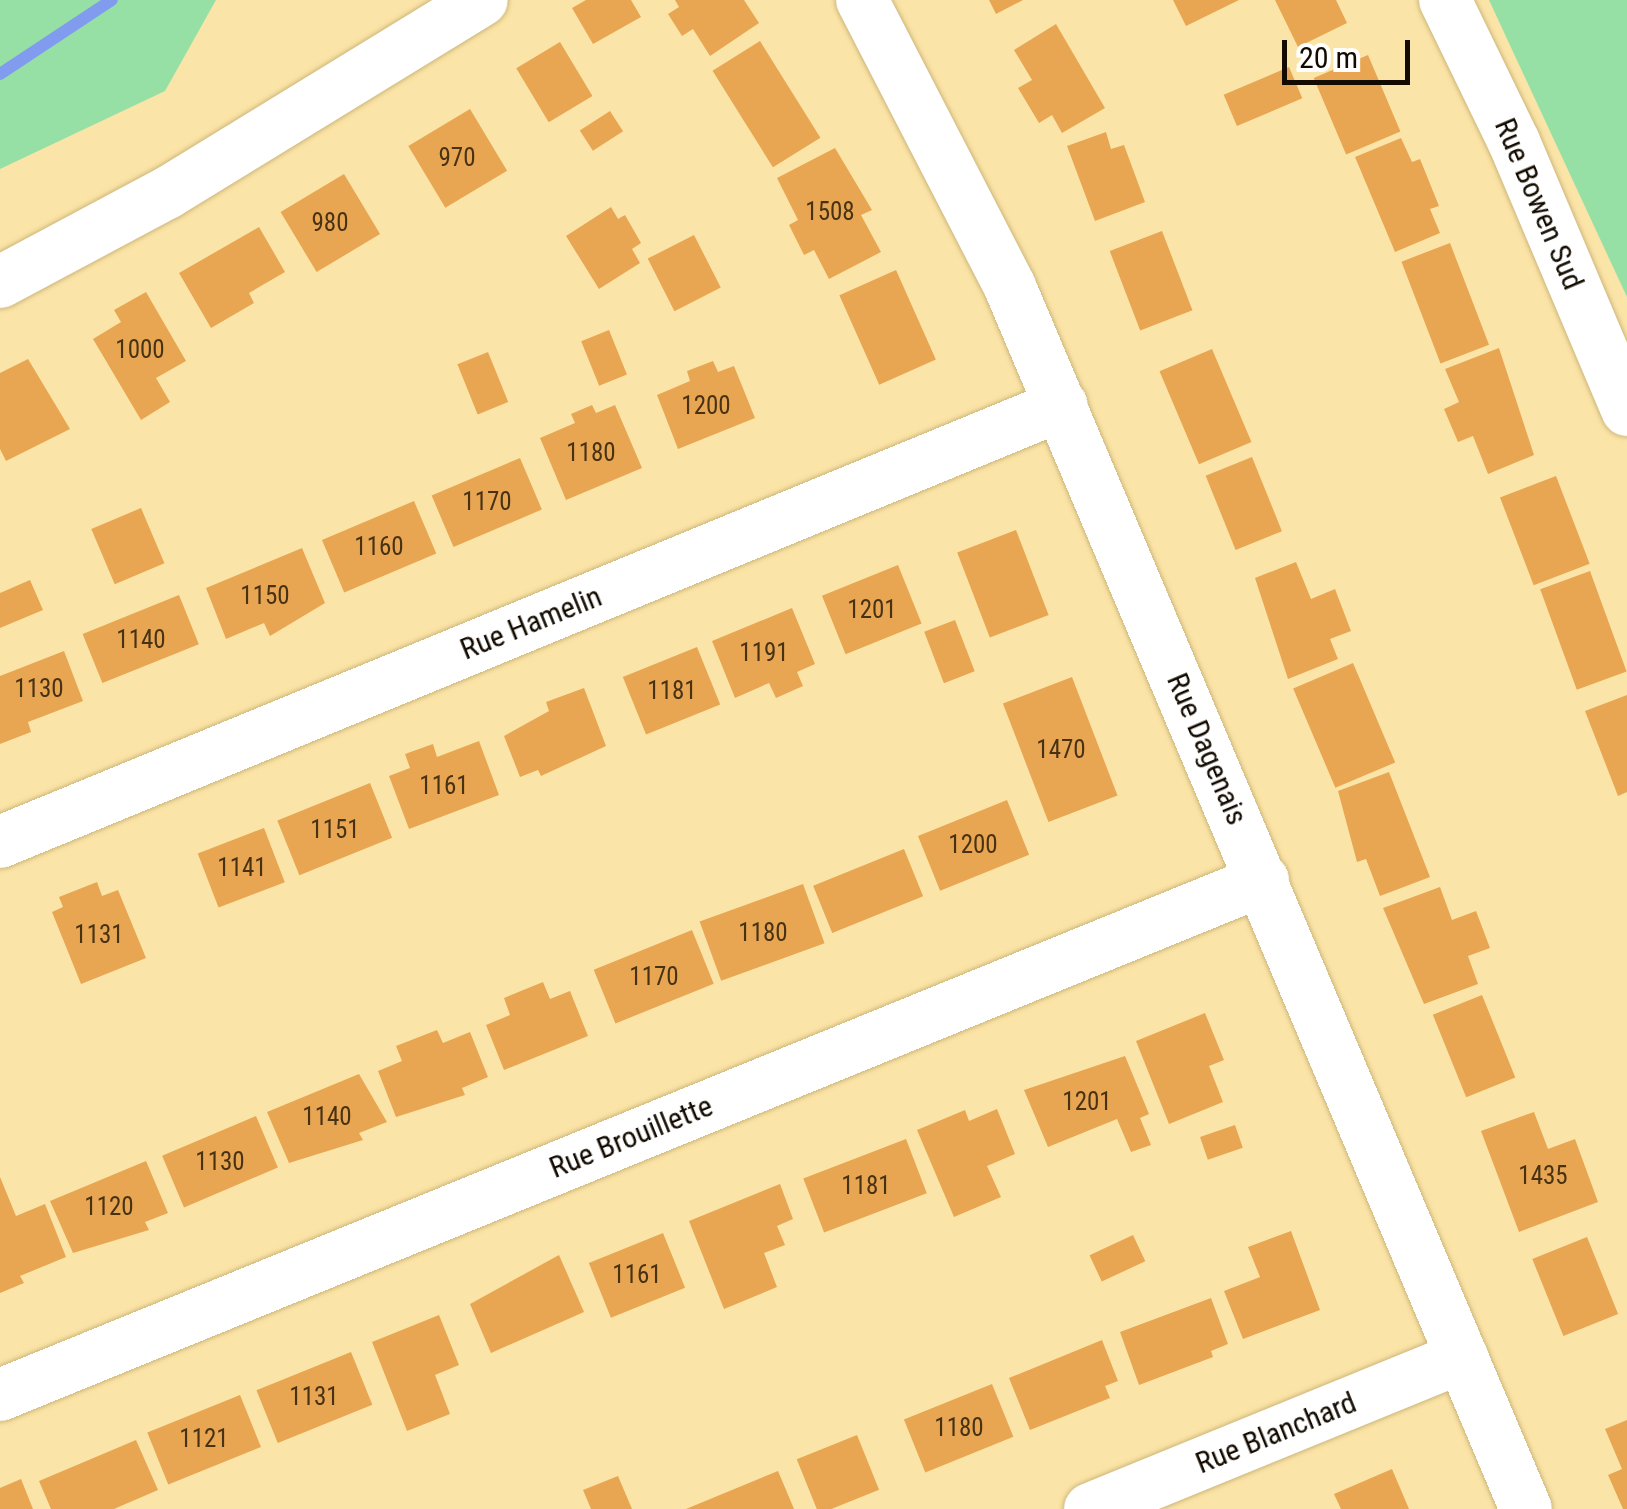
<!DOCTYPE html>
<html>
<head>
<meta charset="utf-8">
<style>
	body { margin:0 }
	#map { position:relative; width:1627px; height:1509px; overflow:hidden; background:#fbe4a7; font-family:"Roboto Condensed",sans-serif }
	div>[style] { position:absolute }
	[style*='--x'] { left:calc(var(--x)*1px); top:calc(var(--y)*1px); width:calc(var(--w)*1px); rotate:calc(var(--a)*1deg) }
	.green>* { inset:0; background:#96e0a6 }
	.stream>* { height:12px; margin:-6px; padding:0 6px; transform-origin:6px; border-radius:6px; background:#819bef }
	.building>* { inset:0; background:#e8a652; transform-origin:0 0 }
	.roads { filter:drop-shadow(0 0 2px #cdb67a) drop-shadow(0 0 2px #cdb67a) }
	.minor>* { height:52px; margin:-26px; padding:0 26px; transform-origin:26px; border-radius:26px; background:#fff }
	span { translate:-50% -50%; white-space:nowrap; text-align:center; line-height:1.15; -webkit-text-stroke:9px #fff; paint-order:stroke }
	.number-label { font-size:25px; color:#483214 }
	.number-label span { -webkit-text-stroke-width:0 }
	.street-label { font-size:30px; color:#130b00 }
	.scale { position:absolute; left:1282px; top:40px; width:128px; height:45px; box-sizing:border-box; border:5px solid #130b00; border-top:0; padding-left:12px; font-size:30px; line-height:35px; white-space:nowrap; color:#130b00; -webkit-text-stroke:8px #fff; paint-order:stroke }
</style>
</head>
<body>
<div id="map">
	<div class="green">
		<i style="clip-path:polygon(0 0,216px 0,165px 91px,0 169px)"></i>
		<i style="clip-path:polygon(1489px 0,1627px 0,1627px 297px)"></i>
	</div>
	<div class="stream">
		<i style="--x:0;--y:74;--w:134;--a:-33.5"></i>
	</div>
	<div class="building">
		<i style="clip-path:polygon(586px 0,631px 0,641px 17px,593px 44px,572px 8px)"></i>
		<i style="clip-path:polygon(675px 0,744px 0,759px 23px,710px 56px,693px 29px,682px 36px,668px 14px,679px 7px)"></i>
		<i style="clip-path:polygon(989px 0,1023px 0,996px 14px)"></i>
		<i style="clip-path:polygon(1173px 0,1239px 0,1186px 26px)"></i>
		<i style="clip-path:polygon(1275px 0,1336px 0,1347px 23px,1298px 47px)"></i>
		<i style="clip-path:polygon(1056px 24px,1105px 108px,1062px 133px,1052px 115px,1039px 123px,1018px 88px,1032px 80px,1014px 50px)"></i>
		<i style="left:760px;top:41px;width:114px;height:56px;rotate:58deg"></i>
		<i style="left:560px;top:42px;width:63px;height:51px;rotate:59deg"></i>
		<i style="left:1368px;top:55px;width:83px;height:59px;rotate:67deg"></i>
		<i style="left:1289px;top:67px;width:34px;height:71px;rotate:67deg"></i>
		<i style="left:470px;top:109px;width:72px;height:72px;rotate:59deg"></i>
		<i style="left:610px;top:111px;width:24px;height:36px;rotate:57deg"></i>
		<i style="clip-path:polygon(1106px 132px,1111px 149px,1124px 145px,1145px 202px,1095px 221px,1067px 146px)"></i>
		<i style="clip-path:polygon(1401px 138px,1412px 162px,1420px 159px,1439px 206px,1430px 209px,1440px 233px,1395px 252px,1355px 157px)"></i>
		<i style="clip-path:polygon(835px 148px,872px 210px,861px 215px,881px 252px,829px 279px,814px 250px,804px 255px,789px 225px,798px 220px,777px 178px)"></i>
		<i style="left:344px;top:174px;width:70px;height:74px;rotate:59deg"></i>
		<i style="clip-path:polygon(611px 207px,618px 219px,625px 215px,641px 243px,632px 249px,640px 263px,599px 289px,566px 236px)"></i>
		<i style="clip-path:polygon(259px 227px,285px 272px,249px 293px,254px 303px,211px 328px,179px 273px)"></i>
		<i style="left:1162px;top:231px;width:85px;height:56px;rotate:69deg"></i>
		<i style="left:694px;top:235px;width:59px;height:52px;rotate:63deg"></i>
		<i style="left:1450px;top:243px;width:109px;height:52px;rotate:69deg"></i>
		<i style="left:896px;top:270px;width:98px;height:62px;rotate:66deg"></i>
		<i style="clip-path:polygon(146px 292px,186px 361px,156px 378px,170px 402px,141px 420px,93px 339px,121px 322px,114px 310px)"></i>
		<i style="left:609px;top:330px;width:48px;height:30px;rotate:68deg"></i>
		<i style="clip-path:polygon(1499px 348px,1534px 455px,1488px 474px,1473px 436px,1458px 442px,1444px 409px,1459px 402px,1445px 369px)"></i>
		<i style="left:1212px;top:349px;width:101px;height:57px;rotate:67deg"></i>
		<i style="left:488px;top:352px;width:54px;height:33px;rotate:68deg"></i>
		<i style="clip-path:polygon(28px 359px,70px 429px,6px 461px,0 449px,0 373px)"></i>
		<i style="clip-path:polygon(713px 361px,718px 372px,734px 366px,755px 418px,678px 449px,657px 395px,690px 381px,687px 371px)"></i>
		<i style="clip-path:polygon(592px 405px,596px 413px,615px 405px,642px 468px,566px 500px,540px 438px,575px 423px,571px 414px)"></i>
		<i style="left:1252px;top:457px;width:80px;height:50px;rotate:68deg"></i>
		<i style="left:520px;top:458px;width:56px;height:96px;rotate:67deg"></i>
		<i style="left:1556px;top:476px;width:94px;height:60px;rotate:69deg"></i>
		<i style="left:414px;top:501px;width:57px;height:100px;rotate:67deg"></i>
		<i style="left:141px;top:508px;width:60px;height:54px;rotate:67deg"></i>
		<i style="left:1016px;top:530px;width:91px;height:63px;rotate:69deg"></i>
		<i style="clip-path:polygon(302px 548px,325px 603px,270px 636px,264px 623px,226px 639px,206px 588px)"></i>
		<i style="clip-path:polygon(1296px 562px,1311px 599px,1335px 589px,1351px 631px,1330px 639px,1338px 659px,1288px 679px,1255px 578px)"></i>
		<i style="left:898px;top:565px;width:63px;height:82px;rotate:68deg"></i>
		<i style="left:1590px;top:571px;width:107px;height:53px;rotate:70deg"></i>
		<i style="clip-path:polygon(30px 580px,43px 610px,0 628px,0 593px)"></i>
		<i style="left:179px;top:595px;width:53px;height:104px;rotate:68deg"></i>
		<i style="clip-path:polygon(792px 608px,815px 664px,797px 672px,803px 686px,776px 698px,769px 683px,735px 698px,712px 641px)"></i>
		<i style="left:955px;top:620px;width:55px;height:33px;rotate:69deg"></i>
		<i style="left:697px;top:647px;width:62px;height:80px;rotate:68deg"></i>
		<i style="clip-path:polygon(64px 651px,83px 701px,28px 722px,31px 732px,0 744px,0 676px)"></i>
		<i style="left:1353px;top:663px;width:108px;height:65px;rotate:67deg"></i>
		<i style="left:1072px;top:677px;width:127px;height:74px;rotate:69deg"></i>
		<i style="clip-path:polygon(584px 688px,606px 746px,541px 776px,538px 770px,520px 777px,504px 736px,549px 711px,546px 702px)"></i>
		<i style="clip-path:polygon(1627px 695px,1627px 792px,1618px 796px,1585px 711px)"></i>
		<i style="clip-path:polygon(479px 741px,499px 795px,409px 829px,389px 776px,410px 768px,405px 754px,433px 744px,437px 757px)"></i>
		<i style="clip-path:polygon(1389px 772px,1430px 877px,1380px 896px,1366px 859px,1357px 862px,1338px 791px)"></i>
		<i style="left:370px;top:783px;width:59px;height:100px;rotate:68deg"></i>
		<i style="left:1007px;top:800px;width:59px;height:96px;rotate:68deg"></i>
		<i style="left:264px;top:828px;width:58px;height:71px;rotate:69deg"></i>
		<i style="left:904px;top:849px;width:51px;height:98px;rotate:68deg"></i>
		<i style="clip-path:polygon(97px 882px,102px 896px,118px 890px,146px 958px,81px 984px,52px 912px,63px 907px,59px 897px)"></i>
		<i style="left:803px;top:884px;width:63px;height:110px;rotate:70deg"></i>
		<i style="clip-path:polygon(1440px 887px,1452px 920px,1476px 911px,1490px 948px,1468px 956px,1478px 984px,1424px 1004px,1383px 908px)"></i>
		<i style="left:692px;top:930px;width:58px;height:106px;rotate:68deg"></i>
		<i style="clip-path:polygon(543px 982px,550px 999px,570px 991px,588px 1036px,504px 1070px,486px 1025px,510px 1015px,504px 998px)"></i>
		<i style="left:1482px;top:995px;width:89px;height:53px;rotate:68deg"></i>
		<i style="clip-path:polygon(1205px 1013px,1224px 1060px,1209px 1066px,1223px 1102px,1169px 1124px,1136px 1041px)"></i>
		<i style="clip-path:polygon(437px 1030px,443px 1043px,470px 1032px,488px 1077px,462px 1088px,465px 1095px,396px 1117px,378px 1071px,402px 1061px,396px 1046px)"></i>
		<i style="clip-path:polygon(1125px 1056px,1149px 1114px,1140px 1118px,1151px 1145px,1131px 1152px,1117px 1119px,1048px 1147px,1024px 1090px)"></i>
		<i style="clip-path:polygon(359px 1074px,387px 1122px,359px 1133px,363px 1140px,289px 1163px,267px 1112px)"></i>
		<i style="clip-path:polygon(997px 1109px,1015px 1154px,987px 1166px,1001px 1197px,954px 1217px,917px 1130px,965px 1110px,969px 1121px)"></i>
		<i style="clip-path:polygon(1534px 1112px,1548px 1149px,1575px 1139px,1598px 1202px,1519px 1232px,1481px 1131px)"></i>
		<i style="left:256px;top:1116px;width:56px;height:102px;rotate:67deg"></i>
		<i style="left:1235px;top:1125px;width:24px;height:37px;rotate:71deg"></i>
		<i style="left:906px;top:1139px;width:58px;height:110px;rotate:69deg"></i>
		<i style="clip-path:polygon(146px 1161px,168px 1213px,145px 1222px,149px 1230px,73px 1253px,50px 1201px)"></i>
		<i style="clip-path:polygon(0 1177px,16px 1216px,45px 1204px,66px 1257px,20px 1276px,24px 1283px,0 1293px)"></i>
		<i style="clip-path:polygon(780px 1184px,793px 1219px,777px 1226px,785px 1245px,764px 1253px,777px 1287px,724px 1309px,689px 1221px)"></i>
		<i style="clip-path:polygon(1291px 1231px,1320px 1310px,1243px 1339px,1224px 1291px,1260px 1277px,1248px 1247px)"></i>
		<i style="left:663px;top:1233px;width:59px;height:80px;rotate:68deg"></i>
		<i style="left:1133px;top:1235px;width:29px;height:48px;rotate:65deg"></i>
		<i style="left:1587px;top:1237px;width:83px;height:59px;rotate:68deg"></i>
		<i style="clip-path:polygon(559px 1255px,584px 1312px,491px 1353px,470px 1304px)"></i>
		<i style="clip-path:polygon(1211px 1298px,1228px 1344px,1211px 1351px,1213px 1357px,1139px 1385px,1120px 1332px)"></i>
		<i style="clip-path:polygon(439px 1315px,459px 1365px,435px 1375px,450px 1414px,407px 1431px,372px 1342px)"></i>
		<i style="clip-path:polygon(1102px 1340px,1118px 1381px,1105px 1386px,1110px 1398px,1030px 1430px,1009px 1378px)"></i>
		<i style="left:351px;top:1352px;width:57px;height:102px;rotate:68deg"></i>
		<i style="left:992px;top:1384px;width:57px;height:95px;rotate:68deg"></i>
		<i style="left:240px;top:1395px;width:56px;height:100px;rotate:68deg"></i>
		<i style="clip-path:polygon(1627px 1420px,1627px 1509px,1623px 1509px,1608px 1475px,1622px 1469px,1605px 1429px)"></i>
		<i style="left:857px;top:1435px;width:59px;height:65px;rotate:68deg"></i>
		<i style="clip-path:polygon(136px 1440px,158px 1490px,114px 1509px,51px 1509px,39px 1481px)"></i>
		<i style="clip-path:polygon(1392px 1469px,1409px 1509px,1341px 1509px,1334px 1494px)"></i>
		<i style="clip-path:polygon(778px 1471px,794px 1509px,686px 1509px)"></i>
		<i style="clip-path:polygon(618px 1476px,632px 1509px,591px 1509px,583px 1490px)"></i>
		<i style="clip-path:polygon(21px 1479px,33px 1509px,0 1509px,0 1488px)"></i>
	</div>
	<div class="roads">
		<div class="minor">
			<i style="--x:862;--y:0;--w:323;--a:62.7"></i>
			<i style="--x:1010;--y:287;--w:1326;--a:67.11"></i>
			<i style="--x:1445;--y:0;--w:158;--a:64.1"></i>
			<i style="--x:1514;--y:142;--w:291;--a:67.1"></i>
			<i style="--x:0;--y:282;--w:189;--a:-28.1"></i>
			<i style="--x:167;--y:193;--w:369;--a:-31.5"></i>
			<i style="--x:0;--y:842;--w:1148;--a:-22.37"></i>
			<i style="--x:0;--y:1395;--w:1364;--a:-22.18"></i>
			<i style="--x:1090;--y:1509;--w:402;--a:-22.2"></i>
		</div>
	</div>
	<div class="number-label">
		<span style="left:457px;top:158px">970</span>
		<span style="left:830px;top:212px">1508</span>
		<span style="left:330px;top:223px">980</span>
		<span style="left:140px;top:350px">1000</span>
		<span style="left:706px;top:406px">1200</span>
		<span style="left:591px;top:453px">1180</span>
		<span style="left:487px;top:502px">1170</span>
		<span style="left:379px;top:547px">1160</span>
		<span style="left:265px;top:596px">1150</span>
		<span style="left:872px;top:610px">1201</span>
		<span style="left:141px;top:640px">1140</span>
		<span style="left:764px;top:653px">1191</span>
		<span style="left:39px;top:689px">1130</span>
		<span style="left:672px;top:691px">1181</span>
		<span style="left:1061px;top:750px">1470</span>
		<span style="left:444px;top:786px">1161</span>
		<span style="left:335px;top:830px">1151</span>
		<span style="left:973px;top:845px">1200</span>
		<span style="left:242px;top:868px">1141</span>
		<span style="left:763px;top:933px">1180</span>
		<span style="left:99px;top:935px">1131</span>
		<span style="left:654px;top:977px">1170</span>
		<span style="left:1087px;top:1102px">1201</span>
		<span style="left:327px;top:1117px">1140</span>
		<span style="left:220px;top:1162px">1130</span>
		<span style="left:1543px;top:1176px">1435</span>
		<span style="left:866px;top:1186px">1181</span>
		<span style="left:109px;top:1207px">1120</span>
		<span style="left:637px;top:1275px">1161</span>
		<span style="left:314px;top:1397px">1131</span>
		<span style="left:959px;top:1428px">1180</span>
		<span style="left:204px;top:1439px">1121</span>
	</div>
	<div class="street-label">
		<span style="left:1539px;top:204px;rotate:67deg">Rue Bowen Sud</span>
		<span style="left:531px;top:623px;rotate:-22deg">Rue Hamelin</span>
		<span style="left:1207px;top:749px;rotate:67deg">Rue Dagenais</span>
		<span style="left:631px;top:1137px;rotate:-22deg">Rue Brouillette</span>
		<span style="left:1276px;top:1433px;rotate:-22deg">Rue Blanchard</span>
	</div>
	<div class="scale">20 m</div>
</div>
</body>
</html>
